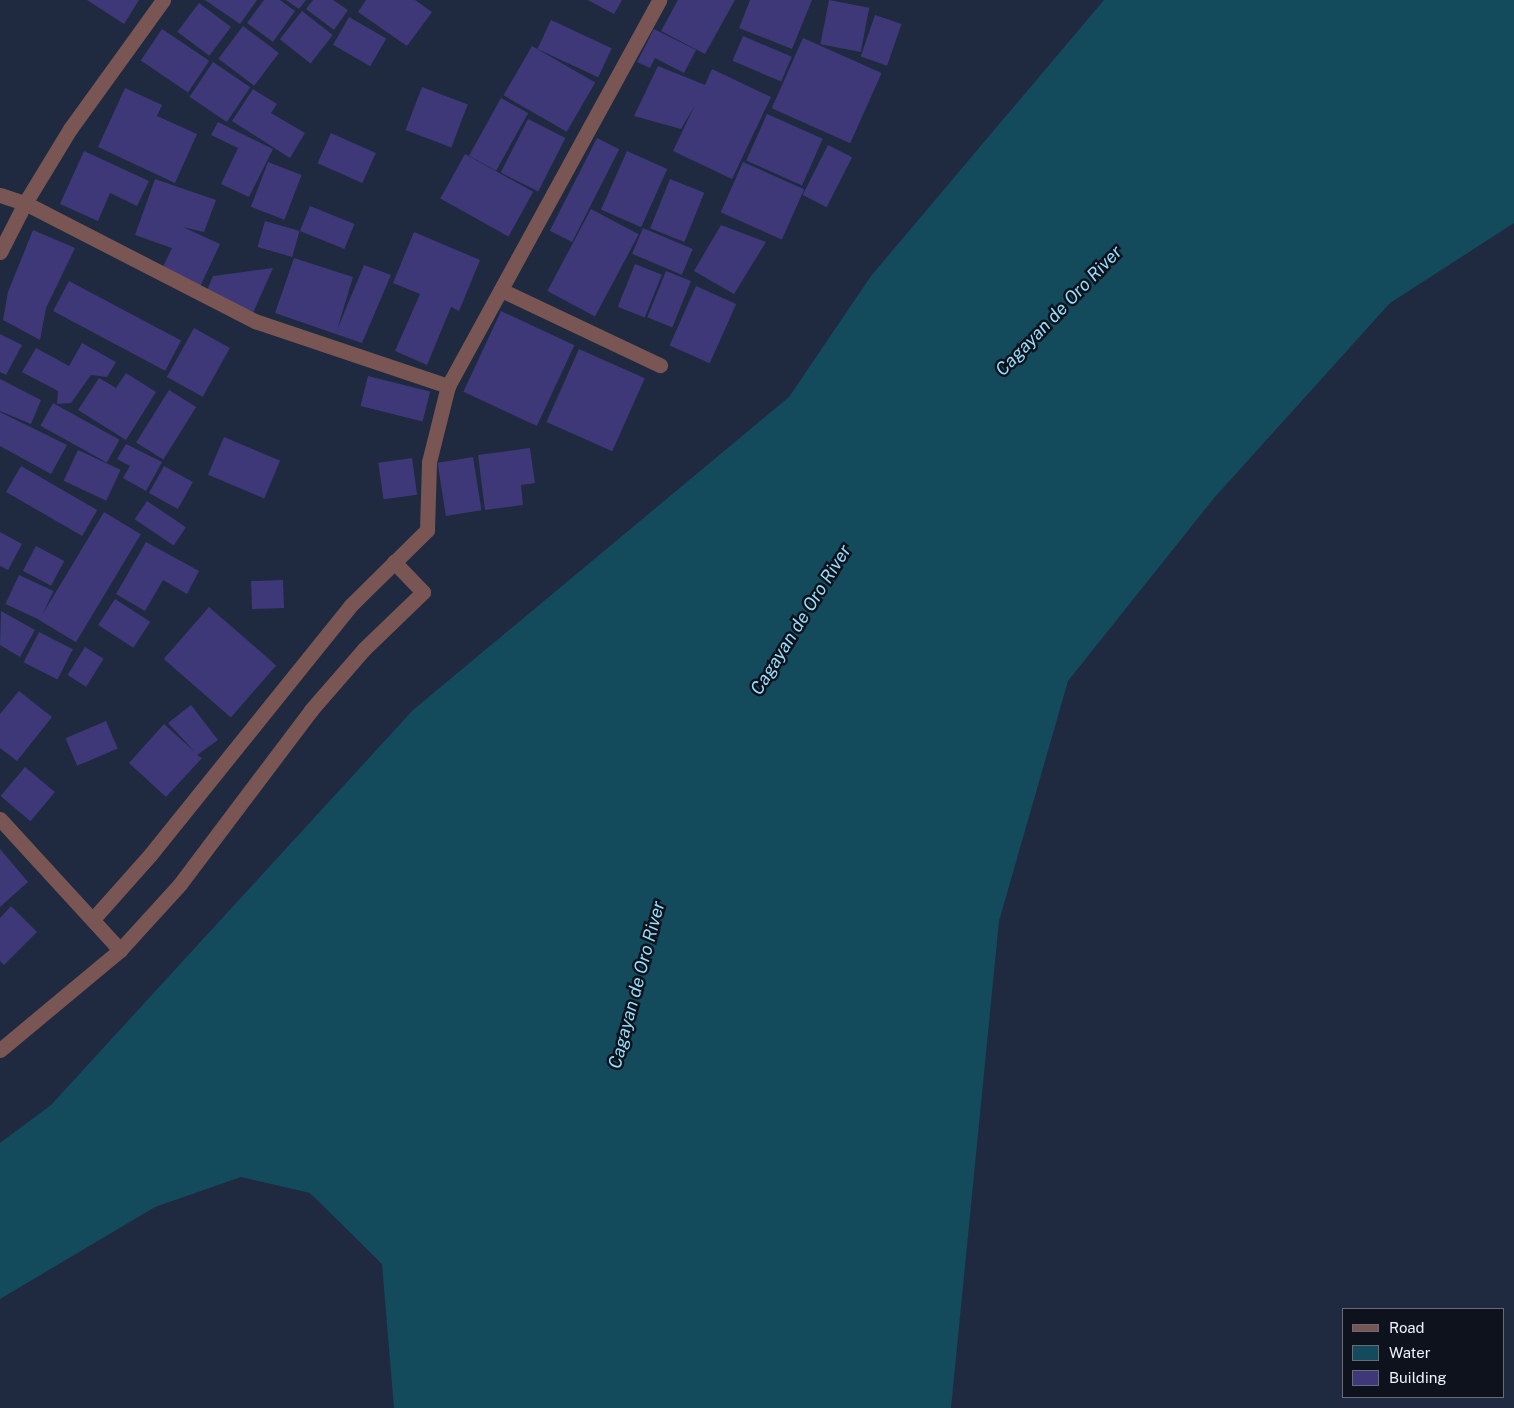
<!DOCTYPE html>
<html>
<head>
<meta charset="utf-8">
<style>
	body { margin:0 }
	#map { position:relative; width:1514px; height:1408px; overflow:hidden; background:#1f2940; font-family:"Public Sans",sans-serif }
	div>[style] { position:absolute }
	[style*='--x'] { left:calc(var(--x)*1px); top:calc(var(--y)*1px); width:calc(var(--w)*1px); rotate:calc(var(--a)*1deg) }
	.water>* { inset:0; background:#134b5d }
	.building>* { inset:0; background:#3e3878; transform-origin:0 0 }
	.street>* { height:15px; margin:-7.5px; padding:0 7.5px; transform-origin:7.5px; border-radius:7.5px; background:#795653 }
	span { translate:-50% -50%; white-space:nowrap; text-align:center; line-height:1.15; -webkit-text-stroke:5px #0e121c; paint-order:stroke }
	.water-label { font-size:18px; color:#97dffc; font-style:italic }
	.legend { position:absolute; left:1342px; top:1308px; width:162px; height:90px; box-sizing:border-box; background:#0e121c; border:1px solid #676c77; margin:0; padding:6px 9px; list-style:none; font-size:15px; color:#edf3ff }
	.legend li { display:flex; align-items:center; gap:10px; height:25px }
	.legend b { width:25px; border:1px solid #676c77 }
</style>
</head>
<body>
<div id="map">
	<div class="water">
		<i style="clip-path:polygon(1104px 0,1514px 0,1514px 223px,1390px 303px,1214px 498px,1068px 681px,999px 921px,951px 1408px,394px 1408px,382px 1264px,310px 1193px,241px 1177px,155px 1207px,0 1299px,0 1143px,51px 1105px,413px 710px,789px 397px,871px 276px)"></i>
	</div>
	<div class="building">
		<i style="clip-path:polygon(87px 0,139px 0,124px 24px)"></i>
		<i style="clip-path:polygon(205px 0,257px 0,240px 24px)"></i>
		<i style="clip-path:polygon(264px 0,280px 0,295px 11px,273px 42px,247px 23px)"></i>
		<i style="clip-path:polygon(286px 0,306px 0,299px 9px)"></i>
		<i style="clip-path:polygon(313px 0,333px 0,348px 10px,334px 30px,306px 9px)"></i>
		<i style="clip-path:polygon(366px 0,415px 0,432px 12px,407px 46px,358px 12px)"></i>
		<i style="clip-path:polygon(588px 0,622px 0,614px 14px)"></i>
		<i style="clip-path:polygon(678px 0,735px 0,705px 54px,661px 31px)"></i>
		<i style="clip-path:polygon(750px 0,812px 0,792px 49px,739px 28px)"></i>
		<i style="left:829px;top:0;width:41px;height:45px;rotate:11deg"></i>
		<i style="left:199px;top:3px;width:40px;height:36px;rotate:37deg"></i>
		<i style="left:302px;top:11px;width:39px;height:36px;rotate:38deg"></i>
		<i style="left:875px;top:15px;width:28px;height:44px;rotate:19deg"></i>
		<i style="left:349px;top:17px;width:43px;height:32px;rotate:30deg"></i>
		<i style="left:551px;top:20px;width:67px;height:32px;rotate:25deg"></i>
		<i style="left:243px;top:26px;width:45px;height:41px;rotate:37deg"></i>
		<i style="left:162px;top:29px;width:57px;height:38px;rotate:34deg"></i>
		<i style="clip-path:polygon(654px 29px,696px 50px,684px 73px,655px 58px,650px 68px,637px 62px)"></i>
		<i style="left:743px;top:36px;width:53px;height:27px;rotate:23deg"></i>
		<i style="left:803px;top:38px;width:86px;height:77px;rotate:24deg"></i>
		<i style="left:532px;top:46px;width:73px;height:57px;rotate:30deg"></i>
		<i style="left:213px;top:62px;width:45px;height:42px;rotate:34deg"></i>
		<i style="clip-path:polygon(658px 66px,705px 85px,712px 69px,771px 97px,732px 179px,673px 151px,695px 105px,681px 129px,634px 116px)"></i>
		<i style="left:422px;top:87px;width:49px;height:46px;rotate:21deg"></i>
		<i style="clip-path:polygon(125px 88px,162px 105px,157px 116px,197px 134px,175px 183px,98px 147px)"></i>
		<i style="clip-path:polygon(253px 89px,277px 104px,271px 113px,305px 133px,290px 158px,232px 121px)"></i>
		<i style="left:501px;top:98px;width:31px;height:66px;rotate:29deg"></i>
		<i style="left:767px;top:114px;width:61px;height:51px;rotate:24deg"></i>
		<i style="left:528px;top:119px;width:42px;height:60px;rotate:27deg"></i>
		<i style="clip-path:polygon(218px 122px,273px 149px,249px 197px,221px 184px,238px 148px,211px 135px)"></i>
		<i style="left:331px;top:133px;width:49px;height:33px;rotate:24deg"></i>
		<i style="left:597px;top:138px;width:25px;height:104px;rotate:27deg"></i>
		<i style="left:828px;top:145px;width:27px;height:56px;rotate:27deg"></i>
		<i style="clip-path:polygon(84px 151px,149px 181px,137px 206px,110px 193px,98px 221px,60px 204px)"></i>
		<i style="left:627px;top:151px;width:44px;height:64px;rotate:24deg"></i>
		<i style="left:465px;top:154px;width:78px;height:51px;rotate:29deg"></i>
		<i style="left:268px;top:162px;width:36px;height:48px;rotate:21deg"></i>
		<i style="left:743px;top:162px;width:67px;height:55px;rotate:24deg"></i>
		<i style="clip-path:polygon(155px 179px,216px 200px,204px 232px,183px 227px,220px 244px,199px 289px,161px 271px,172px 248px,135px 235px)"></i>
		<i style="left:670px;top:179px;width:37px;height:53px;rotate:22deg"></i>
		<i style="left:310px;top:206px;width:48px;height:27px;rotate:22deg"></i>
		<i style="left:591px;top:209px;width:54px;height:93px;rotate:28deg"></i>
		<i style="left:265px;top:221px;width:36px;height:27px;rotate:16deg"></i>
		<i style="clip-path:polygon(721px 225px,766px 242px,734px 294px,694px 271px)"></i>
		<i style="left:643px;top:228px;width:54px;height:28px;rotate:23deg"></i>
		<i style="clip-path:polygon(33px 230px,75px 248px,46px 308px,40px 340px,3px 320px,8px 292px)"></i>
		<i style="clip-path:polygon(414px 232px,480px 260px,459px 311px,451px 307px,427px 365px,395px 351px,420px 294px,393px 283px)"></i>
		<i style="clip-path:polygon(294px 258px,353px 277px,337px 330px,364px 265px,391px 275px,362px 343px,275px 313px)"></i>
		<i style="left:635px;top:264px;width:29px;height:46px;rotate:22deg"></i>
		<i style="clip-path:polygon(273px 268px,252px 315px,205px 295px,213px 276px)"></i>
		<i style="left:666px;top:271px;width:27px;height:50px;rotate:22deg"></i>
		<i style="left:69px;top:281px;width:127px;height:34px;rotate:28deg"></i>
		<i style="left:696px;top:286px;width:44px;height:65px;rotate:24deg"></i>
		<i style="left:501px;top:311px;width:81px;height:89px;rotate:25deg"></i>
		<i style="left:194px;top:328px;width:41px;height:56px;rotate:29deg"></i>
		<i style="clip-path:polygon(0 334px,22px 345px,6px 375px,0 372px)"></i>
		<i style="clip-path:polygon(82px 343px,116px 362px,107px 377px,91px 375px,71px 403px,57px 404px,58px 391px,22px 372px,36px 348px,69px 366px)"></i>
		<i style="left:579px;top:349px;width:72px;height:80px;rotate:24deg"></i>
		<i style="clip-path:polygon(126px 373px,156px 392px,126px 440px,78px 410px,99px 378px,116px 388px)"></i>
		<i style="left:368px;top:376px;width:64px;height:31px;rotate:14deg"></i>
		<i style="clip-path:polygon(0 379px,41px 400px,31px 424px,0 411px)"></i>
		<i style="left:169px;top:390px;width:32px;height:62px;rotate:32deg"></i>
		<i style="left:53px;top:403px;width:76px;height:26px;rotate:29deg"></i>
		<i style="clip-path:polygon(0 412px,67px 445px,51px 474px,0 446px)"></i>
		<i style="left:224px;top:437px;width:61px;height:41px;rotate:23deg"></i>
		<i style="clip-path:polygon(126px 444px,162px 462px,146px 491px,123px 478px,130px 466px,117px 459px)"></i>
		<i style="clip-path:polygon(530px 448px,535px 483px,521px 485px,523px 505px,485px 510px,478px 455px)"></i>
		<i style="left:78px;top:450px;width:47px;height:34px;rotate:25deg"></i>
		<i style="left:473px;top:457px;width:54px;height:36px;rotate:81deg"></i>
		<i style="left:412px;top:458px;width:37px;height:34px;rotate:82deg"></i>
		<i style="left:21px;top:466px;width:88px;height:30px;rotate:30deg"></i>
		<i style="left:164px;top:466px;width:33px;height:31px;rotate:29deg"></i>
		<i style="left:147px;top:501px;width:47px;height:22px;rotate:34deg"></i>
		<i style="left:104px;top:512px;width:43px;height:126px;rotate:31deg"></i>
		<i style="clip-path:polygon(0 532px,22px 544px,8px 570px,0 566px)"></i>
		<i style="clip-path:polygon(146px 542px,199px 571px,187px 594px,163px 580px,145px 611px,116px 594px)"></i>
		<i style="left:36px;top:546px;width:32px;height:28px;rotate:28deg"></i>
		<i style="left:19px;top:575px;width:38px;height:32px;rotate:25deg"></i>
		<i style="left:283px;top:580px;width:28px;height:32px;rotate:88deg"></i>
		<i style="left:115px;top:599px;width:42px;height:31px;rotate:33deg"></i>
		<i style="left:209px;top:607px;width:89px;height:69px;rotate:41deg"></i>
		<i style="clip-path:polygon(1px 611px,35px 630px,20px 657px,0 645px)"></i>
		<i style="left:39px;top:632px;width:38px;height:34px;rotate:27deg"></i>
		<i style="left:85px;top:647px;width:22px;height:33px;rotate:32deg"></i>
		<i style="clip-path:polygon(19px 691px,52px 717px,17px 761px,0 748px,0 714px)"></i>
		<i style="clip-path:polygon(191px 705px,218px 740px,197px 755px,202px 758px,166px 797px,129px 763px,164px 724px,195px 752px,168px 723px)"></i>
		<i style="left:106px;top:721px;width:30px;height:44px;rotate:67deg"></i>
		<i style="left:25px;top:767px;width:39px;height:38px;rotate:40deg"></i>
		<i style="clip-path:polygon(0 849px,28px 882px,0 907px)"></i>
		<i style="clip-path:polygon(11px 906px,37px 932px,4px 965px,0 961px,0 918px)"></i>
	</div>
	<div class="street">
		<i style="--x:0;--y:195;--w:26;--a:18"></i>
		<i style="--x:25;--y:203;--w:259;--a:27.2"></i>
		<i style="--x:255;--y:321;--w:204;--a:18.6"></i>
		<i style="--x:0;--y:252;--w:55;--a:-63"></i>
		<i style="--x:25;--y:203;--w:87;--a:-58.7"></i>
		<i style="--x:70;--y:129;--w:159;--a:-54.2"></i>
		<i style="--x:501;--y:290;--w:176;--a:25.3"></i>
		<i style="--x:0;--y:819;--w:178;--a:47.5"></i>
		<i style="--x:94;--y:918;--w:84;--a:-48.4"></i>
		<i style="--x:150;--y:855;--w:321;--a:-51.2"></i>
		<i style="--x:351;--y:605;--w:107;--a:-44.6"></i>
		<i style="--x:427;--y:530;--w:68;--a:-88.3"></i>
		<i style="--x:429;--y:462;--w:78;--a:-76"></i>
		<i style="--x:448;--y:386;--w:440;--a:-61.3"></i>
		<i style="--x:0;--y:1050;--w:156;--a:-39.8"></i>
		<i style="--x:120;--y:950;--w:89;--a:-47.7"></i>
		<i style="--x:180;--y:884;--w:218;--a:-53"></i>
		<i style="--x:311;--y:710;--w:81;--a:-49"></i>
		<i style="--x:364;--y:649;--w:82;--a:-44"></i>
		<i style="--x:423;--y:592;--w:42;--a:-134"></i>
	</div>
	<div class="water-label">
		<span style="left:1059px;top:311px;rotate:-46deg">Cagayan de Oro River</span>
		<span style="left:801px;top:620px;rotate:-58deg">Cagayan de Oro River</span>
		<span style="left:637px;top:985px;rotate:-75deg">Cagayan de Oro River</span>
	</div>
	<ul class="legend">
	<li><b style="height:6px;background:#795653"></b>Road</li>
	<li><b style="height:14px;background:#134b5d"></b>Water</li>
	<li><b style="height:14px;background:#3e3878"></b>Building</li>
	</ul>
</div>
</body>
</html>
